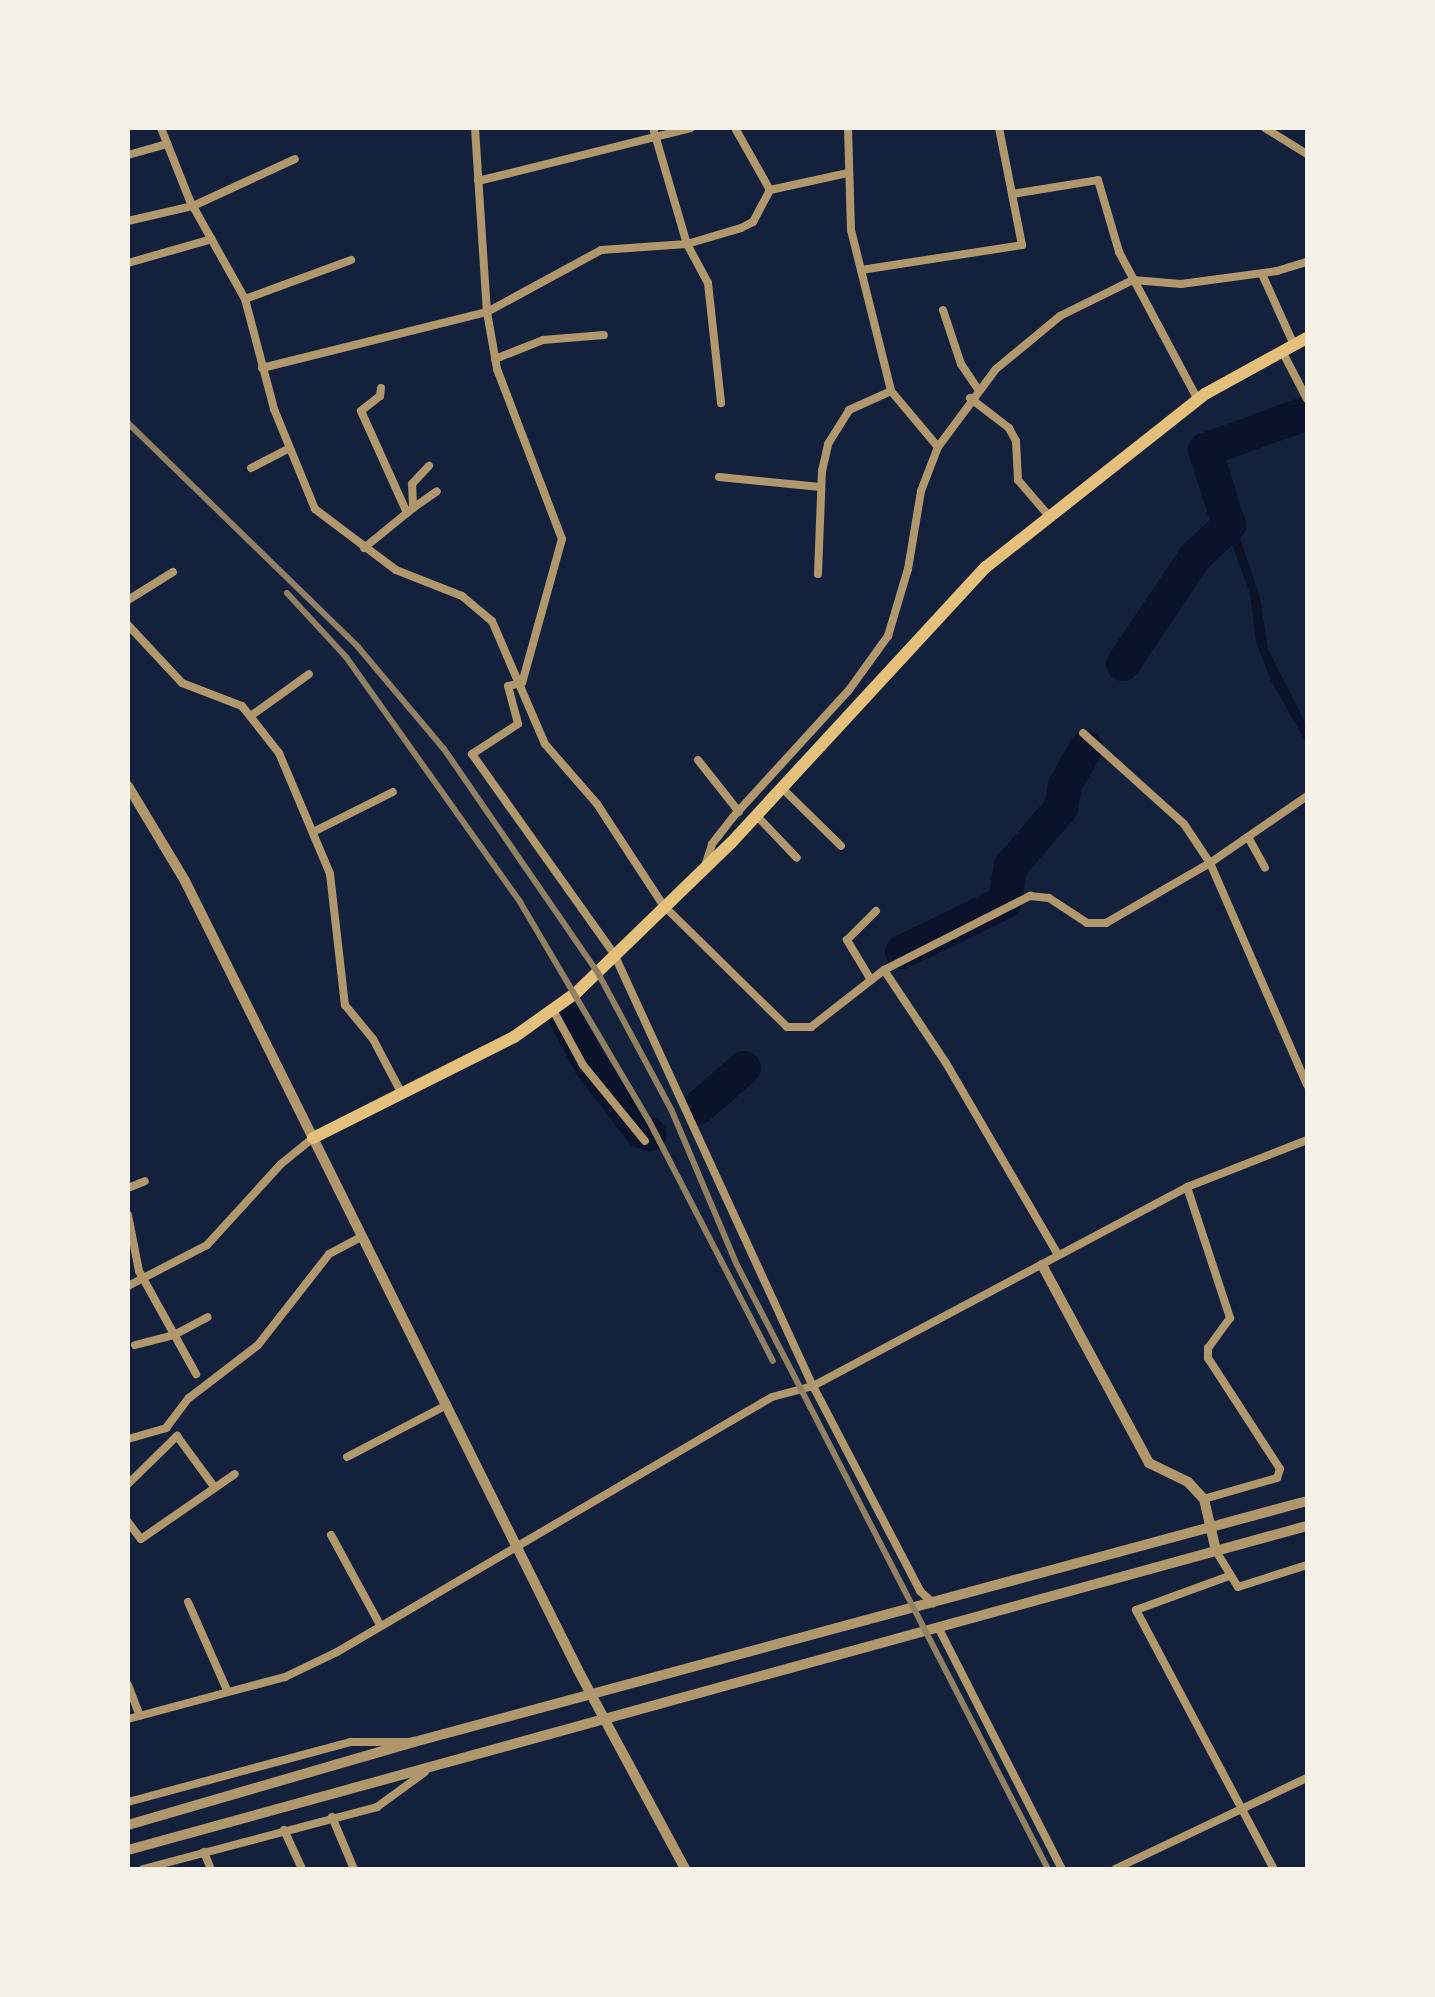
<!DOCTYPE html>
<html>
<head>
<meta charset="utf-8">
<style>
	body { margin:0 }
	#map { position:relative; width:1435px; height:1997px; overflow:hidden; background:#14213d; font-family:Inter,sans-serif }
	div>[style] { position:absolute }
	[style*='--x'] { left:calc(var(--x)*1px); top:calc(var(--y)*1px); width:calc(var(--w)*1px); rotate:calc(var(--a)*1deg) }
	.water>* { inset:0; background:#0b132b }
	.river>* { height:34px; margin:-17px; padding:0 17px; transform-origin:17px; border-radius:17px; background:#0b132b }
	.minor>* { height:8px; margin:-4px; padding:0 4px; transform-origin:4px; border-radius:4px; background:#b1986c }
	.tertiary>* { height:10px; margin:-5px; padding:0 5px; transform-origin:5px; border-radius:5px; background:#b1986c }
	.secondary>* { height:12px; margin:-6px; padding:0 6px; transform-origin:6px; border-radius:6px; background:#e5c07b }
	.rail>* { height:6px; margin:-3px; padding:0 3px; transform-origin:3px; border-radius:3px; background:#918062 }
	span { translate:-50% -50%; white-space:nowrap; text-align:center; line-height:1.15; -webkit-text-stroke:6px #f6f1e7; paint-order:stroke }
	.frame { position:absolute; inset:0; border:130px solid #f6f1e7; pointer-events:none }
</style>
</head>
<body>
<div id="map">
	<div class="water">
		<i style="clip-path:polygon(1235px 523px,1260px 597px,1268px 649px,1307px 726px,1307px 744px,1271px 681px,1256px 642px,1250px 594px,1227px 530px)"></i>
	</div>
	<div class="river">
		<i style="--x:1123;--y:664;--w:129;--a:-56.1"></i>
		<i style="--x:1195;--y:557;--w:47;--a:-43.3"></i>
		<i style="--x:1229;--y:525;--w:79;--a:-107.7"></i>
		<i style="--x:1205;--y:450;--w:109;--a:-19.9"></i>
		<i style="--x:902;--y:952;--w:114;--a:-25.9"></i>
		<i style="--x:1005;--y:902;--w:36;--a:-81"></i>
		<i style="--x:1011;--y:866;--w:77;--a:-49.2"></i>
		<i style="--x:1061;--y:808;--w:23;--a:-80"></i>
		<i style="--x:1065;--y:785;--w:43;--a:-60.4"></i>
		<i style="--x:566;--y:1018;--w:52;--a:62.4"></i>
		<i style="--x:590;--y:1064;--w:84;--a:52.7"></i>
		<i style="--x:641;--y:1131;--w:9;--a:21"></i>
		<i style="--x:698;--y:1108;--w:61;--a:-41"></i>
	</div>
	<div class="minor">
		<i style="--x:161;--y:128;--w:79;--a:68.3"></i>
		<i style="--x:190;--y:201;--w:112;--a:60.7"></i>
		<i style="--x:245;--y:299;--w:114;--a:75.2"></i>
		<i style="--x:274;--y:409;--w:108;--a:67.7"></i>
		<i style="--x:315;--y:509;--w:101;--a:37"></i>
		<i style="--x:396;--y:570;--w:71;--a:21.5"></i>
		<i style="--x:462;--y:596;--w:39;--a:40"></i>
		<i style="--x:492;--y:621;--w:134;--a:66.7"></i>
		<i style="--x:545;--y:744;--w:79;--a:49.1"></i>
		<i style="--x:597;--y:804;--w:121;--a:56.8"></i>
		<i style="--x:663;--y:905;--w:174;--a:44.5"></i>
		<i style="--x:787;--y:1027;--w:24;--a:0"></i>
		<i style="--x:811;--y:1027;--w:93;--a:-38"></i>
		<i style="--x:884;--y:970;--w:164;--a:-26.9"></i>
		<i style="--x:1030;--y:896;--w:19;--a:6"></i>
		<i style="--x:1049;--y:898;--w:45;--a:33.3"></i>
		<i style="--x:1087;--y:923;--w:19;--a:0"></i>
		<i style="--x:1106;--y:923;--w:120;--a:-30"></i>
		<i style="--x:1210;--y:863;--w:118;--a:-34.6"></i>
		<i style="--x:475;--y:128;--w:184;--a:86.3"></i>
		<i style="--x:487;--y:312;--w:58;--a:80"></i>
		<i style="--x:497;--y:369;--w:182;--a:69.1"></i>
		<i style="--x:562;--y:539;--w:149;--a:105.5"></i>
		<i style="--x:653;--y:128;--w:121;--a:73.7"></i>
		<i style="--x:687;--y:244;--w:44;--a:61.7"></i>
		<i style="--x:708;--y:283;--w:121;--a:83.8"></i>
		<i style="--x:735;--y:128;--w:71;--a:60.6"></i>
		<i style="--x:770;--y:190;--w:79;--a:-12.4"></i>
		<i style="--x:848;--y:128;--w:102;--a:88.3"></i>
		<i style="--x:851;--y:230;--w:166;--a:76"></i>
		<i style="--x:891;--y:391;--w:73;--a:50"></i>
		<i style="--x:1265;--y:128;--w:49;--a:31.8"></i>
		<i style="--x:128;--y:155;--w:41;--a:-15.8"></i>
		<i style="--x:478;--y:181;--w:219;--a:-14"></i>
		<i style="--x:1012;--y:194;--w:87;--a:-9.2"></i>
		<i style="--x:1098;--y:180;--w:75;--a:73.7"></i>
		<i style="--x:1119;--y:252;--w:168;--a:61.9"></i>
		<i style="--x:128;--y:221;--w:67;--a:-13"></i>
		<i style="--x:193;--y:206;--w:112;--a:-24.7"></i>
		<i style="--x:128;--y:263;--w:87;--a:-15.9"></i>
		<i style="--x:861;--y:270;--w:163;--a:-8.8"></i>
		<i style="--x:1022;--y:245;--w:119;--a:-101.1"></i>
		<i style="--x:1262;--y:274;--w:78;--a:65.7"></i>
		<i style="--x:245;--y:299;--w:113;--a:-20.2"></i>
		<i style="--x:943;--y:310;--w:57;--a:71.6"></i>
		<i style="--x:961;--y:364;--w:30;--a:56"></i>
		<i style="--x:1282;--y:351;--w:54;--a:62.5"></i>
		<i style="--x:495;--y:359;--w:52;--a:-21.6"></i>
		<i style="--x:543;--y:340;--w:61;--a:-4.7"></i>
		<i style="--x:262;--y:368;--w:232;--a:-14"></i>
		<i style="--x:487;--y:312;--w:130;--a:-28.5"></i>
		<i style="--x:601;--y:250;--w:86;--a:-4"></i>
		<i style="--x:687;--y:244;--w:56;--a:-16.5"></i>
		<i style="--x:741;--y:228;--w:13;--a:-27"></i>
		<i style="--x:753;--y:222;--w:36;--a:-62"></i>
		<i style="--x:381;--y:388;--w:8;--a:97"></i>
		<i style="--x:380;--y:396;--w:24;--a:142"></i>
		<i style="--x:361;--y:411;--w:112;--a:65.7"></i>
		<i style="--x:970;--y:398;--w:49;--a:37.6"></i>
		<i style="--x:1009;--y:428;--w:15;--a:62"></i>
		<i style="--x:1016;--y:441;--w:39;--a:87"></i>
		<i style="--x:1018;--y:480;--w:48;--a:49.3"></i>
		<i style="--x:251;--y:468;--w:42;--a:-27.2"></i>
		<i style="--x:719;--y:477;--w:102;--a:5.6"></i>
		<i style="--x:413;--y:508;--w:29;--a:-35"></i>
		<i style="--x:364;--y:548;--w:63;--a:-39.2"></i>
		<i style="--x:413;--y:508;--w:24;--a:-92"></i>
		<i style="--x:412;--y:484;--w:25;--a:-47"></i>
		<i style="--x:818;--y:574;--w:103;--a:-87.8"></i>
		<i style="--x:822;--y:471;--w:28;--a:-77"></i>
		<i style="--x:828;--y:444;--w:40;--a:-58"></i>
		<i style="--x:849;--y:410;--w:46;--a:-24.3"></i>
		<i style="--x:128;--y:600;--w:53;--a:-31.9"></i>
		<i style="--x:128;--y:625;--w:79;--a:47"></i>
		<i style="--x:182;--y:683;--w:64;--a:21"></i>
		<i style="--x:242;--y:706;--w:60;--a:51.8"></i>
		<i style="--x:279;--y:753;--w:131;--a:67.1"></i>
		<i style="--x:330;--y:874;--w:132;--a:83.5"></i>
		<i style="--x:345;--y:1005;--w:44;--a:50.5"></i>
		<i style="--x:373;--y:1039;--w:62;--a:62.2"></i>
		<i style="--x:521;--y:683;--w:13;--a:167"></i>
		<i style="--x:508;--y:686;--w:39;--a:75"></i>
		<i style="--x:518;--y:724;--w:55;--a:146.9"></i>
		<i style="--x:472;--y:754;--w:245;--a:54.6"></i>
		<i style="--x:614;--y:954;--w:476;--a:65.3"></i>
		<i style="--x:813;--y:1386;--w:231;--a:62.4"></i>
		<i style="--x:920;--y:1591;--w:18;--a:43"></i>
		<i style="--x:252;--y:715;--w:70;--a:-35.7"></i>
		<i style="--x:1083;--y:733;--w:136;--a:42"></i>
		<i style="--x:1184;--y:824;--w:47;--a:56.3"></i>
		<i style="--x:1210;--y:863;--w:242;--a:66.4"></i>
		<i style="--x:698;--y:760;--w:66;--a:51.7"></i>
		<i style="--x:781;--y:787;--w:84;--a:44.5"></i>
		<i style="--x:756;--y:815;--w:59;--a:46.4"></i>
		<i style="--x:315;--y:831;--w:87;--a:-26.6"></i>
		<i style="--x:1248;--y:837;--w:35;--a:61"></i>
		<i style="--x:705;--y:866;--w:23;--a:-72"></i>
		<i style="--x:712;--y:844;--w:34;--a:-52"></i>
		<i style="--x:733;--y:817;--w:172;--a:-47.6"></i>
		<i style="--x:849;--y:690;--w:67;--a:-54.2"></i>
		<i style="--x:888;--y:636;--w:70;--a:-73.4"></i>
		<i style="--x:908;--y:569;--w:79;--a:-80.5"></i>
		<i style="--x:921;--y:491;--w:47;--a:-68.9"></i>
		<i style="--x:938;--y:447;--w:97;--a:-53.4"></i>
		<i style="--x:996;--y:369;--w:83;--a:-39.6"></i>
		<i style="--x:1060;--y:316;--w:81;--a:-26.3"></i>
		<i style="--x:1133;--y:280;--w:48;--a:4.8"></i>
		<i style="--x:1181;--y:284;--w:97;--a:-7.7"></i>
		<i style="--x:1277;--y:271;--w:31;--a:-17"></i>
		<i style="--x:884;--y:970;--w:112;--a:56.3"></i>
		<i style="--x:946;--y:1063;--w:222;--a:59.7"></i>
		<i style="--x:871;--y:980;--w:47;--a:-121"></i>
		<i style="--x:847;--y:940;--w:41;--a:-45"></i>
		<i style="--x:553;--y:1010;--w:63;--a:61.4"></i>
		<i style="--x:583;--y:1065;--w:98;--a:50.8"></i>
		<i style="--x:1187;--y:1187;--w:138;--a:71.8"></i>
		<i style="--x:1230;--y:1318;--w:37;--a:126"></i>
		<i style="--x:1208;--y:1348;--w:10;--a:90"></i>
		<i style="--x:1208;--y:1358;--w:132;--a:57"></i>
		<i style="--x:1280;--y:1469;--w:9;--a:108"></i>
		<i style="--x:1277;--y:1478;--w:76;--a:164"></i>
		<i style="--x:128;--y:1188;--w:18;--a:-22"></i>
		<i style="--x:128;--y:1215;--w:57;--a:78.9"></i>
		<i style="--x:139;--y:1271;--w:118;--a:61"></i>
		<i style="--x:128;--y:1286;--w:89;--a:-27.4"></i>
		<i style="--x:207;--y:1245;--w:110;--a:-47.6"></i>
		<i style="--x:281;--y:1164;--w:41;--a:-39.1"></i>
		<i style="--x:135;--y:1345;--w:40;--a:-14.4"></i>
		<i style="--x:174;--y:1335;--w:38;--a:-28"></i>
		<i style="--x:128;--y:1439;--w:40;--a:-16"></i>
		<i style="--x:166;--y:1428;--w:38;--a:-53"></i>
		<i style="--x:189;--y:1398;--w:87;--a:-37.5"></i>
		<i style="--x:258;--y:1345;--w:115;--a:-52"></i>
		<i style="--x:329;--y:1254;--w:36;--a:-28"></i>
		<i style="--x:347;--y:1457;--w:113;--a:-27.5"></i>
		<i style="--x:128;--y:1484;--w:69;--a:-44.4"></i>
		<i style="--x:177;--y:1436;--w:64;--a:53.8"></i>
		<i style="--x:128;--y:1522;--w:21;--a:53"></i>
		<i style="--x:141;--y:1539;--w:114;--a:-34.7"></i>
		<i style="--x:331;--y:1535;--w:102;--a:61.4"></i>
		<i style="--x:1216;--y:1551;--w:42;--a:58.6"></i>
		<i style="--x:1238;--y:1587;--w:72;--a:-17.7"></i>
		<i style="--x:1229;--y:1576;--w:99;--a:159.9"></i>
		<i style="--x:1136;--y:1610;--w:293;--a:62"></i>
		<i style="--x:188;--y:1602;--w:96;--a:66.1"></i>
		<i style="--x:938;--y:1627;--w:272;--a:62.9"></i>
		<i style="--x:128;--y:1685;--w:33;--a:69"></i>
		<i style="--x:128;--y:1719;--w:163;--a:-15"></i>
		<i style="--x:285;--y:1677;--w:58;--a:-25.7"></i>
		<i style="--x:337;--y:1652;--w:504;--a:-30.38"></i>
		<i style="--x:772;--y:1397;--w:42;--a:-15"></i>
		<i style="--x:813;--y:1386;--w:424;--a:-28"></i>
		<i style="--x:1187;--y:1187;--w:129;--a:-21.4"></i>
		<i style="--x:128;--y:1802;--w:231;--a:-15.1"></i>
		<i style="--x:351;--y:1742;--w:56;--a:0"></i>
		<i style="--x:332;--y:1817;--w:56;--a:67.1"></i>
		<i style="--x:284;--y:1830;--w:43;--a:65.2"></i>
		<i style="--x:204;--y:1852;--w:18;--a:68"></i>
		<i style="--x:143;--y:1869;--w:242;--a:-14.8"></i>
		<i style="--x:377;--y:1807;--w:59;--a:-36.1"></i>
		<i style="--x:1115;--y:1869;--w:212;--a:-25.4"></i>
	</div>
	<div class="tertiary">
		<i style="--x:128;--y:786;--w:111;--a:59"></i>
		<i style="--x:185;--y:881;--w:881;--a:63.52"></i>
		<i style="--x:578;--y:1670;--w:226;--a:61.7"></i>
		<i style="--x:1042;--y:1265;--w:225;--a:61.6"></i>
		<i style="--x:1149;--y:1463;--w:43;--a:26"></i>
		<i style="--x:1188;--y:1482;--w:23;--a:47"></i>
		<i style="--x:1204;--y:1499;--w:53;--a:77"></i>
		<i style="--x:128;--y:1825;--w:298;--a:-16.2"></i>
		<i style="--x:414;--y:1742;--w:925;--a:-15.1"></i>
		<i style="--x:128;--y:1850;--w:1223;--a:-15.37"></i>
	</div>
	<div class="secondary">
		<i style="--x:313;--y:1138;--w:225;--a:-26.7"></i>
		<i style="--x:514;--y:1037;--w:77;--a:-35.5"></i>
		<i style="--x:577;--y:992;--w:214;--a:-44.1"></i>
		<i style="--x:731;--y:843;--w:376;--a:-47.3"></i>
		<i style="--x:986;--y:567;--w:279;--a:-38.3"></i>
		<i style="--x:1205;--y:394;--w:116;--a:-28.8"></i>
	</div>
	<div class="rail">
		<i style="--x:128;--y:423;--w:321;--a:44.2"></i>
		<i style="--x:358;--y:647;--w:133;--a:49.9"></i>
		<i style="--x:444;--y:749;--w:272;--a:55.5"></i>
		<i style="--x:598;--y:973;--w:154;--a:61.8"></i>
		<i style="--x:671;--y:1109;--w:169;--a:67.1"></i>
		<i style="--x:737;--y:1265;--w:679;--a:62.76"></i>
		<i style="--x:287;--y:593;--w:87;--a:47.3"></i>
		<i style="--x:346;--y:657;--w:301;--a:54.6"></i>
		<i style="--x:520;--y:902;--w:254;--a:59.5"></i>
		<i style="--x:649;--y:1121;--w:270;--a:62.7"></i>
	</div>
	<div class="frame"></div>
</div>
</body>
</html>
